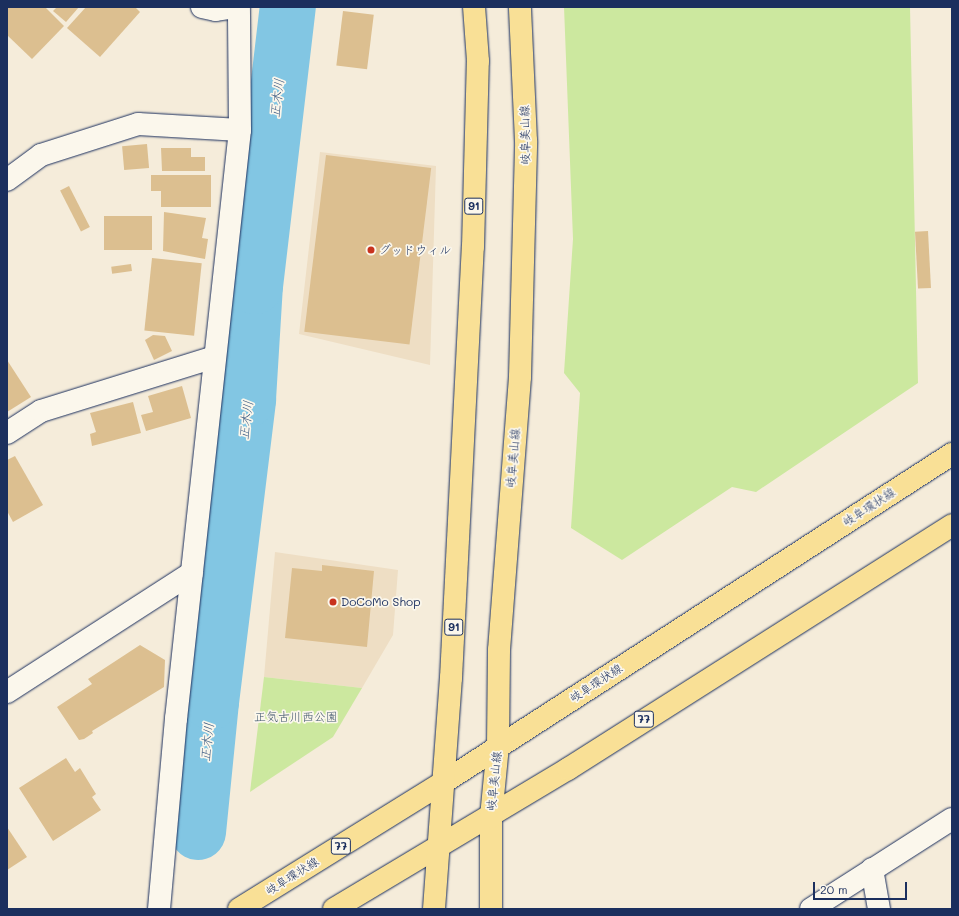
<!DOCTYPE html>
<html>
<head>
<meta charset="utf-8">
<style>
	body { margin:0 }
	#map { position:relative; width:959px; height:916px; overflow:hidden; background:#f5ecda; font-family:Mali,"Klee One",sans-serif }
	div>[style] { position:absolute }
	[style*='--x'] { left:calc(var(--x)*1px); top:calc(var(--y)*1px); width:calc(var(--w)*1px); rotate:calc(var(--a)*1deg) }
	.built>* { inset:0; background:#eedec4 }
	.green>* { inset:0; background:#cce89f }
	.river>* { height:56px; margin:-28px; padding:0 28px; transform-origin:28px; border-radius:28px; background:#82c6e3 }
	.building>* { inset:0; background:#dcbf90; transform-origin:0 0 }
	.roads { filter:drop-shadow(0 0 1px #1b2f5e) drop-shadow(0 0 1px #1b2f5e) }
	.street>* { height:22px; margin:-11px; padding:0 11px; transform-origin:11px; border-radius:11px; background:#fbf7ec }
	.primary>* { height:22px; margin:-11px; padding:0 11px; transform-origin:11px; border-radius:11px; background:#f9e096 }
	.dots>* { width:11px; height:11px; translate:-50% -50%; box-sizing:border-box; border:2px solid #fbf7ec; border-radius:50% }
	span { translate:-50% -50%; white-space:nowrap; text-align:center; line-height:1.15; -webkit-text-stroke:3.5px #fbf7ec; paint-order:stroke }
	.shield-label span { padding:1px 3px; background:#fbf7ec; border:1px solid; border-radius:3px; -webkit-text-stroke-width:0 }
	.shield-label { font-size:11px; color:#1b2f5e; font-weight:700 }
	.street-label { font-size:12px; color:#1b2f5e }
	.poi-label { font-size:12px; color:#1b2f5e }
	.left { translate:0 -50%; text-align:left }
	.park-label { font-size:12px; color:#3e546b }
	.water-label { font-size:13px; color:#35557f; font-style:italic }
	.frame { position:absolute; inset:0; border:8px solid #1b2f5e; pointer-events:none }
	.scale { position:absolute; left:813px; top:882px; width:94px; height:18px; box-sizing:border-box; border:2px solid #1b2f5e; border-top:0; padding-left:5px; font-size:12px; line-height:14px; white-space:nowrap; color:#1b2f5e; -webkit-text-stroke:3px #fbf7ec; paint-order:stroke }
</style>
</head>
<body>
<div id="map">
	<div class="built">
		<i style="clip-path:polygon(320px 152px,436px 166px,430px 365px,299px 334px)"></i>
		<i style="clip-path:polygon(275px 552px,398px 570px,393px 635px,362px 688px,264px 677px)"></i>
	</div>
	<div class="green">
		<i style="clip-path:polygon(564px 7px,910px 7px,918px 383px,756px 492px,732px 487px,622px 560px,571px 528px,580px 393px,564px 373px,573px 239px)"></i>
		<i style="clip-path:polygon(264px 677px,362px 688px,333px 737px,250px 792px)"></i>
	</div>
	<div class="river">
		<i style="--x:198;--y:832;--w:131;--a:-84.3"></i>
		<i style="--x:211;--y:702;--w:305;--a:-83"></i>
		<i style="--x:248;--y:399;--w:113;--a:-86.5"></i>
		<i style="--x:255;--y:286;--w:281;--a:-83.3"></i>
	</div>
	<div class="building">
		<i style="clip-path:polygon(7px 7px,45px 7px,64px 26px,32px 59px,7px 35px)"></i>
		<i style="clip-path:polygon(57px 7px,79px 7px,66px 22px,53px 11px)"></i>
		<i style="clip-path:polygon(86px 7px,135px 7px,140px 12px,100px 57px,67px 28px)"></i>
		<i style="left:343px;top:11px;width:31px;height:55px;rotate:7deg"></i>
		<i style="left:147px;top:144px;width:24px;height:25px;rotate:85deg"></i>
		<i style="clip-path:polygon(161px 148px,191px 148px,191px 157px,205px 157px,205px 171px,162px 171px)"></i>
		<i style="left:326px;top:155px;width:106px;height:178px;rotate:7deg"></i>
		<i style="clip-path:polygon(151px 175px,211px 175px,211px 207px,161px 207px,161px 191px,151px 191px)"></i>
		<i style="left:69px;top:186px;width:46px;height:10px;rotate:63deg"></i>
		<i style="clip-path:polygon(164px 212px,206px 218px,202px 238px,208px 239px,205px 259px,163px 251px)"></i>
		<i style="left:104px;top:216px;width:48px;height:34px"></i>
		<i style="left:928px;top:231px;width:57px;height:13px;rotate:87deg"></i>
		<i style="left:152px;top:258px;width:50px;height:73px;rotate:6deg"></i>
		<i style="left:131px;top:264px;width:7px;height:20px;rotate:82deg"></i>
		<i style="clip-path:polygon(153px 335px,165px 336px,172px 351px,154px 360px,145px 340px)"></i>
		<i style="clip-path:polygon(7px 360px,31px 397px,7px 412px)"></i>
		<i style="clip-path:polygon(182px 386px,191px 418px,146px 431px,141px 415px,153px 412px,148px 396px)"></i>
		<i style="clip-path:polygon(133px 402px,141px 433px,92px 446px,90px 434px,96px 432px,90px 413px)"></i>
		<i style="clip-path:polygon(15px 456px,43px 505px,13px 522px,7px 511px,7px 460px)"></i>
		<i style="clip-path:polygon(322px 565px,374px 571px,367px 647px,285px 638px,292px 568px,322px 571px)"></i>
		<i style="clip-path:polygon(140px 645px,165px 660px,164px 687px,92px 731px,93px 733px,84px 739px,79px 740px,57px 707px,92px 684px,88px 679px)"></i>
		<i style="clip-path:polygon(66px 758px,75px 772px,80px 768px,96px 794px,92px 797px,101px 810px,53px 841px,19px 788px)"></i>
		<i style="clip-path:polygon(7px 827px,27px 857px,7px 870px)"></i>
	</div>
	<div class="roads">
		<div class="street">
			<i style="--x:202;--y:7;--w:14;--a:12"></i>
			<i style="--x:216;--y:10;--w:19;--a:-9"></i>
			<i style="--x:7;--y:180;--w:42;--a:-36.3"></i>
			<i style="--x:41;--y:155;--w:102;--a:-17.7"></i>
			<i style="--x:138;--y:124;--w:102;--a:3.4"></i>
			<i style="--x:7;--y:433;--w:40;--a:-32.9"></i>
			<i style="--x:41;--y:411;--w:181;--a:-17.3"></i>
			<i style="--x:7;--y:692;--w:220;--a:-32.8"></i>
			<i style="--x:872;--y:869;--w:41;--a:80.1"></i>
			<i style="--x:159;--y:909;--w:191;--a:-84.9"></i>
			<i style="--x:176;--y:719;--w:592;--a:-83.8"></i>
			<i style="--x:240;--y:130;--w:123;--a:-90.5"></i>
			<i style="--x:811;--y:909;--w:167;--a:-32.6"></i>
		</div>
		<div class="primary">
			<i style="--x:239;--y:909;--w:241;--a:-31.8"></i>
			<i style="--x:444;--y:782;--w:605;--a:-32.85"></i>
			<i style="--x:334;--y:909;--w:273;--a:-30.9"></i>
			<i style="--x:568;--y:769;--w:455;--a:-32.4"></i>
			<i style="--x:434;--y:909;--w:232;--a:-85.8"></i>
			<i style="--x:451;--y:678;--w:432;--a:-87.1"></i>
			<i style="--x:473;--y:247;--w:186;--a:-88.5"></i>
			<i style="--x:478;--y:61;--w:54;--a:-94.2"></i>
			<i style="--x:491;--y:909;--w:92;--a:-90"></i>
			<i style="--x:491;--y:817;--w:71;--a:-84.4"></i>
			<i style="--x:498;--y:746;--w:96;--a:-89.4"></i>
			<i style="--x:499;--y:650;--w:274;--a:-85.6"></i>
			<i style="--x:520;--y:377;--w:236;--a:-88.5"></i>
			<i style="--x:526;--y:141;--w:134;--a:-92.6"></i>
		</div>
	</div>
	<div class="dots">
		<i style="left:371px;top:250px;background:#c8321e"></i>
		<i style="left:333px;top:602px;background:#c8321e"></i>
	</div>
	<div class="shield-label">
		<span style="left:474px;top:206px">91</span>
		<span style="left:454px;top:627px">91</span>
		<span style="left:644px;top:719px">77</span>
		<span style="left:341px;top:846px">77</span>
	</div>
	<div class="street-label">
		<span style="left:525px;top:135px;rotate:-91deg">岐阜美山線</span>
		<span style="left:513px;top:458px;rotate:-85deg">岐阜美山線</span>
		<span style="left:869px;top:507px;rotate:-33deg">岐阜環状線</span>
		<span style="left:596px;top:683px;rotate:-33deg">岐阜環状線</span>
		<span style="left:494px;top:781px;rotate:-84deg">岐阜美山線</span>
		<span style="left:292px;top:876px;rotate:-32deg">岐阜環状線</span>
	</div>
	<div class="poi-label">
		<span class="left" style="left:379px;top:250px">グッドウィル</span>
		<span class="left" style="left:341px;top:602px">DoCoMo Shop</span>
	</div>
	<div class="park-label">
		<span style="left:296px;top:717px">正気古川西公園</span>
	</div>
	<div class="water-label">
		<span style="left:277px;top:98px;rotate:-83deg">正木川</span>
		<span style="left:246px;top:420px;rotate:-83deg">正木川</span>
		<span style="left:207px;top:742px;rotate:-84deg">正木川</span>
	</div>
	<div class="frame"></div>
	<div class="scale">20 m</div>
</div>
</body>
</html>
